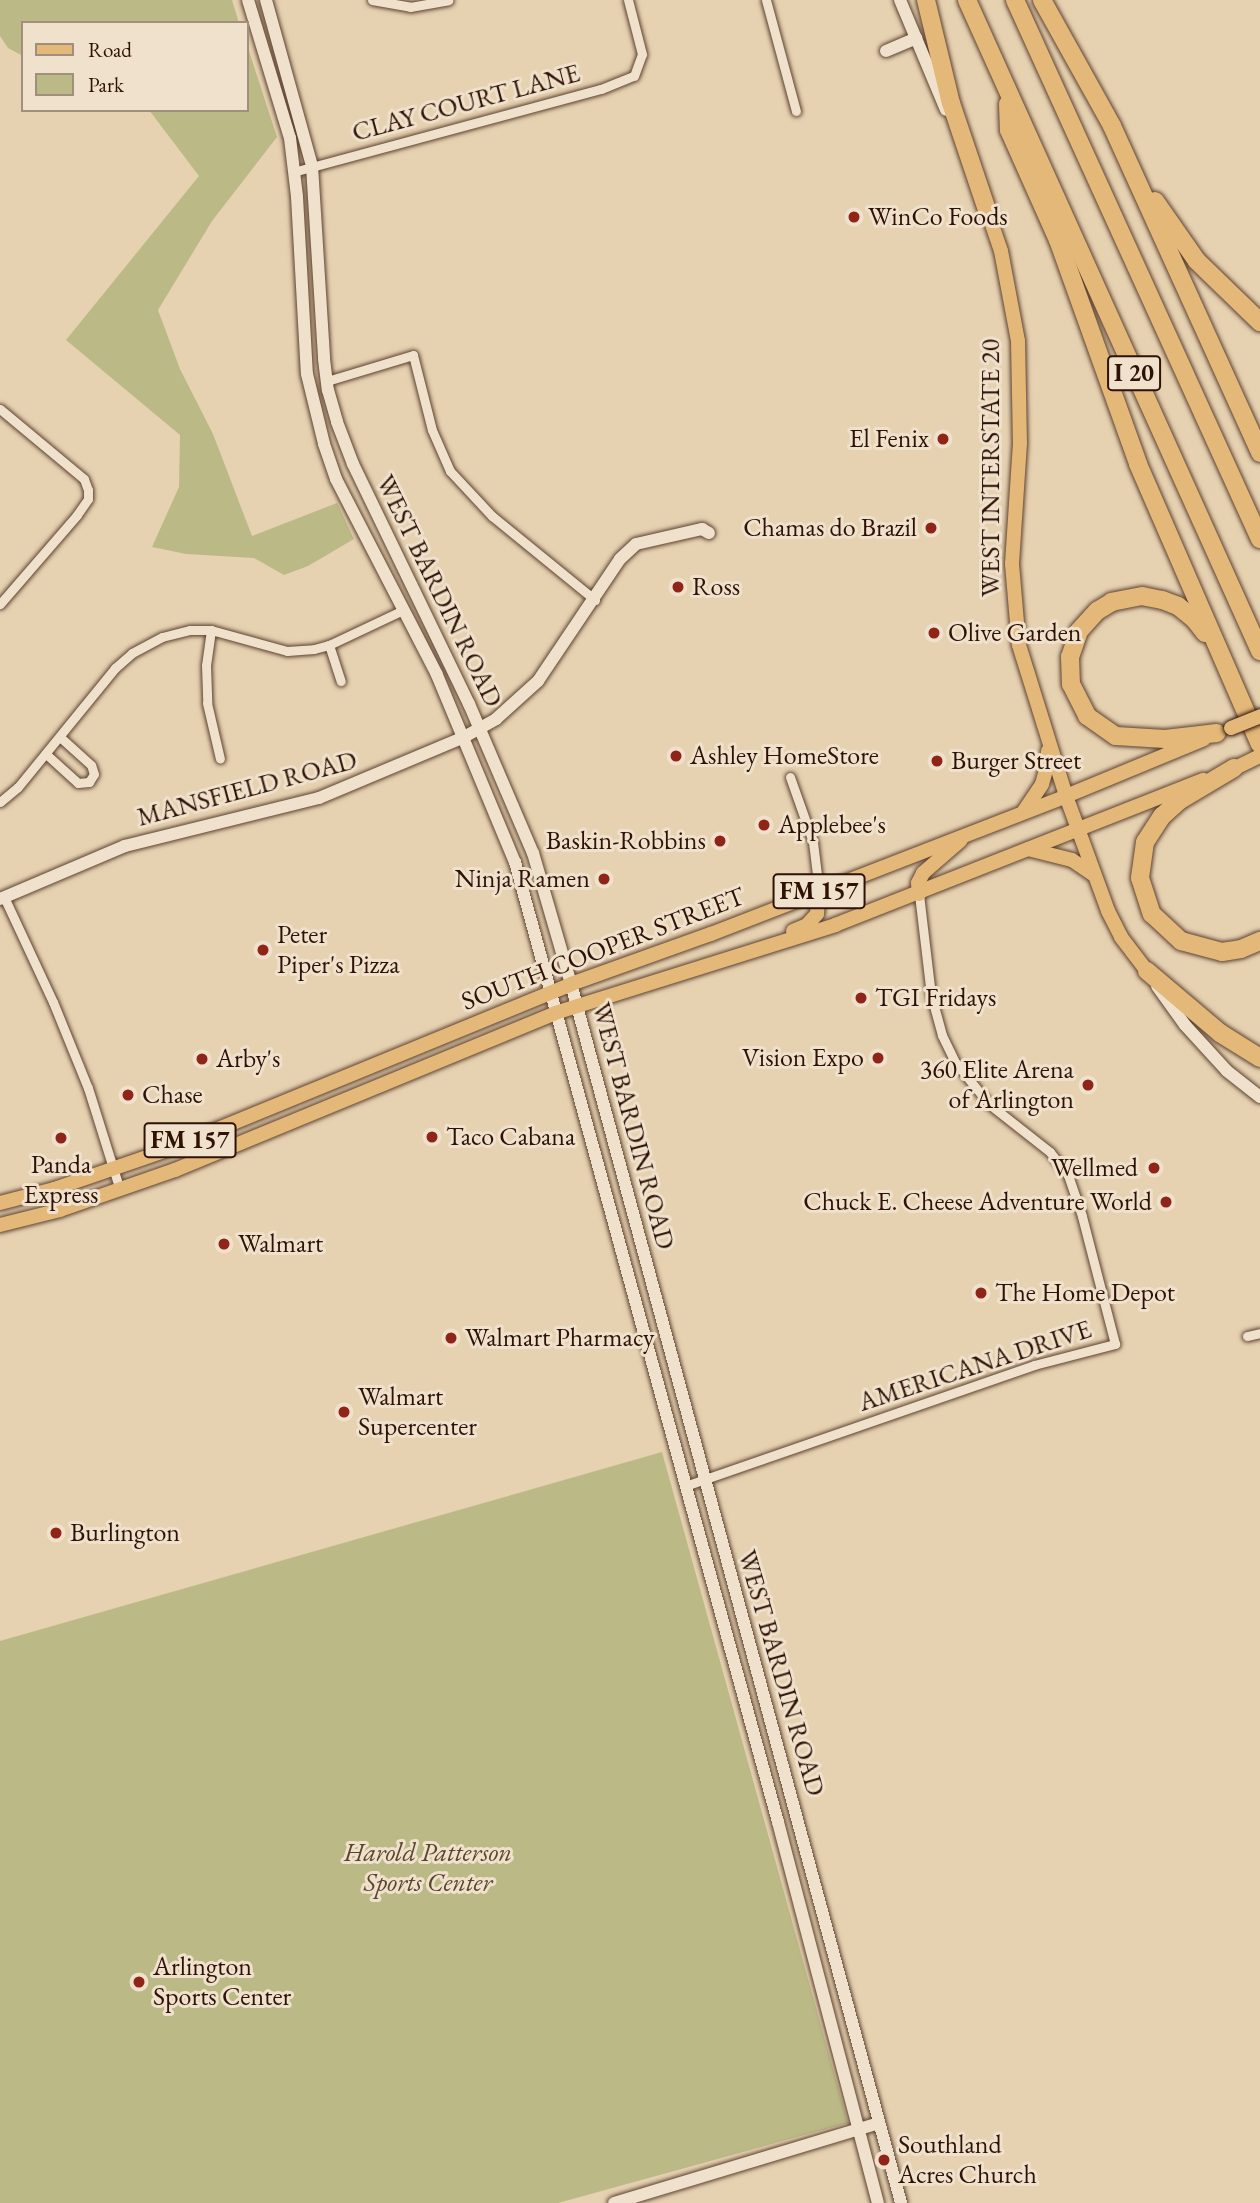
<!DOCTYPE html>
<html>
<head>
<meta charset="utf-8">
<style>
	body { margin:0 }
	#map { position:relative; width:1260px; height:2203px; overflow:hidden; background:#e6d1b1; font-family:"EB Garamond",serif }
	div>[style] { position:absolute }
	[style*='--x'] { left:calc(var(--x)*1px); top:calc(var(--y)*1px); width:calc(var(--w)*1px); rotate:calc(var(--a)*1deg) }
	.green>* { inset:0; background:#bbba87 }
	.roads { filter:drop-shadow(0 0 2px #5d4230) drop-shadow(0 0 2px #5d4230) }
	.minor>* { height:9px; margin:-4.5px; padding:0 4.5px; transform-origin:4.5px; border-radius:4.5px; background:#efe1cc }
	.tertiary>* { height:12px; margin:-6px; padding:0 6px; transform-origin:6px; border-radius:6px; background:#efe1cc }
	.secondary>* { height:12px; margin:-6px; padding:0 6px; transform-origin:6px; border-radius:6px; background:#efe1cc }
	.primary>* { height:14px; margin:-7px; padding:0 7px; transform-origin:7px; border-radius:7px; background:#e3b878 }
	.motorway>* { height:18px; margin:-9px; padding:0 9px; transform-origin:9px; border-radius:9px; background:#e3b878 }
	.bridges { filter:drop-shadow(0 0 2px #2f1205) drop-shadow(0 0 2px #2f1205) }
	.primary-bridge>* { height:14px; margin:-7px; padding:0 7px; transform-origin:7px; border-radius:7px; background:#e3b878 }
	.dots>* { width:19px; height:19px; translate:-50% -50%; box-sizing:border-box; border:4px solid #efe1cc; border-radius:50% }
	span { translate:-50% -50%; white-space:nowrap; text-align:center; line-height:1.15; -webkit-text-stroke:6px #efe1cc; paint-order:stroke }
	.shield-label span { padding:2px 5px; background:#efe1cc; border:2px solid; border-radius:5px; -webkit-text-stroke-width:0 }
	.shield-label { font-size:24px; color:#2f1205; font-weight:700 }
	.street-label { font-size:26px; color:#2f1205 }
	.poi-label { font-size:26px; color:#2f1205 }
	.left { translate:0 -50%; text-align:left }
	.right { translate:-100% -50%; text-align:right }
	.park-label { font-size:26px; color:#59442c; font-style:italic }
	.legend { position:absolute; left:21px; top:21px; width:228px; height:91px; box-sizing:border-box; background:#efe1cc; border:2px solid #a28e7c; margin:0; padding:9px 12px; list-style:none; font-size:21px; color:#2f1205 }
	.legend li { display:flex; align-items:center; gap:14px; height:35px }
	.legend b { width:35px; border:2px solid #a28e7c }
</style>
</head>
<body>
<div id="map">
	<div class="green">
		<i style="clip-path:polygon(0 0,232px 0,239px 23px,23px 23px,23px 56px,8px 48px,0 36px)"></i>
		<i style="clip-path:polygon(247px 45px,277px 137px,212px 221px,158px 310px,180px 369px,213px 434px,252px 536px,337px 503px,354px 539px,308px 566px,284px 575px,254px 558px,186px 554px,152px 547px,179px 487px,180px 435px,66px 340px,199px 176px,149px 110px,247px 110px)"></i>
		<i style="clip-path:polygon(662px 1452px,848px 2123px,558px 2203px,0 2203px,0 1641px)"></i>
	</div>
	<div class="roads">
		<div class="minor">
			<i style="--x:372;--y:0;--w:39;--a:10"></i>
			<i style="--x:410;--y:7;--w:39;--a:-10"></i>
			<i style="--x:766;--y:0;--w:115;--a:74.9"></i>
			<i style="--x:293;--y:172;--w:319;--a:-15.1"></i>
			<i style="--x:601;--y:89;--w:35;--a:-22"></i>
			<i style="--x:634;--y:76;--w:23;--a:-70"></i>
			<i style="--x:642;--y:54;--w:56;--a:-104.5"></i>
			<i style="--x:327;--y:381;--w:90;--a:-16.8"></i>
			<i style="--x:413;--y:355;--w:77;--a:75.8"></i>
			<i style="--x:432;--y:430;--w:45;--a:66.3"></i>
			<i style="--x:450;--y:471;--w:62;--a:47"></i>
			<i style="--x:492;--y:516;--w:133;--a:39.2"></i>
			<i style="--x:0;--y:409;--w:109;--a:39.8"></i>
			<i style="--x:84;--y:479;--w:12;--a:70"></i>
			<i style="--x:88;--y:490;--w:9;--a:90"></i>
			<i style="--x:88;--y:499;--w:19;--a:125"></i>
			<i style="--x:77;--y:515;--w:118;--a:130.9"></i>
			<i style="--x:211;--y:630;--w:35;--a:98"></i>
			<i style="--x:206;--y:665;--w:38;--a:88"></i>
			<i style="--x:207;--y:703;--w:57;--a:76.9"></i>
			<i style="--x:329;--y:645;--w:38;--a:72"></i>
			<i style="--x:46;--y:754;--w:43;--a:42.2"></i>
			<i style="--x:78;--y:783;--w:11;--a:-5"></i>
			<i style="--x:89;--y:782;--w:9;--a:-58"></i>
			<i style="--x:94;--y:774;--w:9;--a:-108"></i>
			<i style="--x:91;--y:765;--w:42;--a:-137.9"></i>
			<i style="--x:790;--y:777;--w:69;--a:70.5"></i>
			<i style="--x:813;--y:842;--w:49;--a:83"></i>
			<i style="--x:0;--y:802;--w:23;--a:-40"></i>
			<i style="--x:18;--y:787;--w:154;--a:-50.8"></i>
			<i style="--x:115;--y:668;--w:23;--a:-41"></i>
			<i style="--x:132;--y:653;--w:34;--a:-28"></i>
			<i style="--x:162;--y:637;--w:29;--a:-14"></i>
			<i style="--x:190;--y:630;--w:21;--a:0"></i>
			<i style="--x:211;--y:630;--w:79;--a:15.4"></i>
			<i style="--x:287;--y:651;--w:27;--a:-4"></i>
			<i style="--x:314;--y:649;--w:16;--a:-15"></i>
			<i style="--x:329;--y:645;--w:82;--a:-25.3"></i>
			<i style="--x:4;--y:897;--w:116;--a:65"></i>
			<i style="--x:53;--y:1002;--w:93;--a:67.9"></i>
			<i style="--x:88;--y:1088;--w:107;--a:72.6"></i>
			<i style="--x:1247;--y:1336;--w:13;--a:-13"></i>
			<i style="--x:685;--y:1486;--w:369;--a:-19.1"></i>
			<i style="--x:1034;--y:1365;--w:84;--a:-14.5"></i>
			<i style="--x:1115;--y:1344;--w:132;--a:-104.5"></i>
			<i style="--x:1082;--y:1216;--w:43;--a:-108.9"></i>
			<i style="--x:1068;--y:1175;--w:29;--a:-128"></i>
			<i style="--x:1050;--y:1152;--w:78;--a:-141.8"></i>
			<i style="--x:989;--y:1104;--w:54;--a:-129"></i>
			<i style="--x:955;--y:1062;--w:30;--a:-116"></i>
			<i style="--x:942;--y:1035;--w:41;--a:-105.4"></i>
			<i style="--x:931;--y:995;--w:102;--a:-96.8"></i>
		</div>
		<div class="tertiary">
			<i style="--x:886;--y:51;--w:33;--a:-23"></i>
			<i style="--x:0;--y:899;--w:136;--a:-23"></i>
			<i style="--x:125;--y:846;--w:200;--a:-13.9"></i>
			<i style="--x:319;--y:798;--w:157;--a:-22.8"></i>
			<i style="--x:464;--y:737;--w:37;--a:-29"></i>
			<i style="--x:496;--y:719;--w:57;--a:-42.1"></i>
			<i style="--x:538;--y:681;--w:147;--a:-56.1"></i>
			<i style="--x:620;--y:559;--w:22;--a:-43"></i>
			<i style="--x:636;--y:544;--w:68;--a:-12.8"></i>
			<i style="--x:702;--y:529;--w:8;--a:30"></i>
			<i style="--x:614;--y:2203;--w:277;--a:-16.8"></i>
		</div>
		<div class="secondary">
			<i style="--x:248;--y:0;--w:144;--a:73.1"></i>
			<i style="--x:290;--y:138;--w:59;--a:83.2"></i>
			<i style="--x:297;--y:197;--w:177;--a:86.8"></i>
			<i style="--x:307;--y:374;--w:72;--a:76.3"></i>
			<i style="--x:324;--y:444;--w:37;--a:71"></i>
			<i style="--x:336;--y:479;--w:220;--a:62.7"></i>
			<i style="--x:437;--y:675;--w:203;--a:67.4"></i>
			<i style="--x:515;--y:862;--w:995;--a:74.68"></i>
			<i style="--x:778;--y:1822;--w:394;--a:75.3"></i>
			<i style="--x:266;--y:0;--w:172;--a:74.5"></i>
			<i style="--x:312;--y:166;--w:193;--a:86.4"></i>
			<i style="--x:324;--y:359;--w:31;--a:83"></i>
			<i style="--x:328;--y:390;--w:33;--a:74"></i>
			<i style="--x:337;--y:422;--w:45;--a:69.1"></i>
			<i style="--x:353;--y:464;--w:267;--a:64.2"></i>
			<i style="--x:469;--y:704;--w:162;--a:66.8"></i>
			<i style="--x:533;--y:853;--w:136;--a:73.8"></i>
			<i style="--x:571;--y:984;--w:1263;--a:74.85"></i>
			<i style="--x:900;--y:0;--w:119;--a:67.3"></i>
			<i style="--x:1157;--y:986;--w:48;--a:54.3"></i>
			<i style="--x:1185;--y:1025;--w:62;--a:47.6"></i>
			<i style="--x:1227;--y:1071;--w:42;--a:38.2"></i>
		</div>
		<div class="primary">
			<i style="--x:987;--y:210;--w:43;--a:71.1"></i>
			<i style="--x:1001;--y:251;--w:92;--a:79.3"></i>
			<i style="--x:1018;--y:341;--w:102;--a:88.9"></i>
			<i style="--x:1020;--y:443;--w:121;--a:93.8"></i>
			<i style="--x:1012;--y:564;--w:81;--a:85.1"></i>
			<i style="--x:1019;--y:645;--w:158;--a:72.7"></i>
			<i style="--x:1066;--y:796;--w:122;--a:69.9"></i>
			<i style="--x:1108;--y:911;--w:29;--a:63"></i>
			<i style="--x:1121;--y:937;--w:43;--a:52.6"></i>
			<i style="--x:1227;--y:772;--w:37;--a:-26"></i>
			<i style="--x:1024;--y:811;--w:32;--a:-56"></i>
			<i style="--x:1042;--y:784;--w:22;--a:-74"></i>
			<i style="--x:1048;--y:763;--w:12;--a:-90"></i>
			<i style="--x:1028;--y:849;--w:45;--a:14"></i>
			<i style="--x:1072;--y:860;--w:27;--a:34"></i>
			<i style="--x:919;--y:894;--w:11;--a:-95"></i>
			<i style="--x:918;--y:883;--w:11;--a:-63"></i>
			<i style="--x:923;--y:873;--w:50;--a:-41"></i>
			<i style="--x:793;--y:931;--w:15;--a:-23"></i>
			<i style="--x:807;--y:925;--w:15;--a:-48"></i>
			<i style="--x:817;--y:914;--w:23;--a:-85"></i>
			<i style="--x:0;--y:1203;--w:56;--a:-14.5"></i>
			<i style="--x:54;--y:1189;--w:120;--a:-19"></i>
			<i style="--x:167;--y:1150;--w:437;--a:-22.3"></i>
			<i style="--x:571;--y:984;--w:149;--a:-19.7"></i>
			<i style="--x:711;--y:934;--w:381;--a:-21.2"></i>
			<i style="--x:1066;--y:796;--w:149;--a:-22.4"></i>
			<i style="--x:0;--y:1225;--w:62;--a:-14"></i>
			<i style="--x:60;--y:1210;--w:122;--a:-19.2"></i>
			<i style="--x:175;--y:1170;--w:411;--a:-22.4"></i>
			<i style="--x:555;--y:1013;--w:294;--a:-17.4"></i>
			<i style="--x:835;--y:925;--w:396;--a:-21.5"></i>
		</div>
		<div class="motorway">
			<i style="--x:926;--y:0;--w:106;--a:76.4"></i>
			<i style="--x:951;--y:103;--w:113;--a:71.4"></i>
			<i style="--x:967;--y:0;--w:714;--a:65.77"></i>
			<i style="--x:1015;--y:0;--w:592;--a:65.56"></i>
			<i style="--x:1042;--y:0;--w:144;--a:60.9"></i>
			<i style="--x:1112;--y:126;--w:359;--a:65.6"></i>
			<i style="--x:1008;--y:104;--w:26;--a:88"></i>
			<i style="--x:1009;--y:130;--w:120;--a:66"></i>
			<i style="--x:1058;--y:240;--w:238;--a:70.3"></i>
			<i style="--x:1138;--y:464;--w:305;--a:66.5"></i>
			<i style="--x:1155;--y:201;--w:73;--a:55"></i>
			<i style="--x:1197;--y:261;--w:88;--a:44.1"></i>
			<i style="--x:1205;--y:633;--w:18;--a:-128"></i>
			<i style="--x:1194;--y:619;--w:21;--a:-141"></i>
			<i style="--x:1178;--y:606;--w:17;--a:-159"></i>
			<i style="--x:1162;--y:600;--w:20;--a:-169"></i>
			<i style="--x:1142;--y:596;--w:31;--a:169"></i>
			<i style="--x:1112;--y:602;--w:17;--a:149"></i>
			<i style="--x:1097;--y:611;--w:27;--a:132"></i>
			<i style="--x:1079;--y:631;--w:28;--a:109"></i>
			<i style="--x:1070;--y:657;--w:27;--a:88"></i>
			<i style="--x:1071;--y:684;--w:36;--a:63"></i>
			<i style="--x:1087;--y:716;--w:35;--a:35"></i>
			<i style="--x:1116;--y:736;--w:49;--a:3.5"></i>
			<i style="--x:1165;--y:739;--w:52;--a:-6.6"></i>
			<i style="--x:1234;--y:768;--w:63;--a:149.3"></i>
			<i style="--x:1180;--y:800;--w:24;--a:138"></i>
			<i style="--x:1162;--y:816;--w:31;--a:123"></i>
			<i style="--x:1145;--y:842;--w:36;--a:98"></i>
			<i style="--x:1140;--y:878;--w:38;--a:72"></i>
			<i style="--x:1152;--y:914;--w:40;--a:43"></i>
			<i style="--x:1181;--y:941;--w:42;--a:15"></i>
			<i style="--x:1222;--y:952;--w:19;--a:-9"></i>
			<i style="--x:1241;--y:949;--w:21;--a:-23"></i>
			<i style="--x:1147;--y:971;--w:96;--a:40.3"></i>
			<i style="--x:1220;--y:1033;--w:47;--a:32"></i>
		</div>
	</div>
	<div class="bridges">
		<div class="primary-bridge">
			<i style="--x:1231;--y:728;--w:31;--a:-22"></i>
		</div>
	</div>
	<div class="dots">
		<i style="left:854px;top:217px;background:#8f2418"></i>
		<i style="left:943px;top:439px;background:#8f2418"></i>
		<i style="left:931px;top:528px;background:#8f2418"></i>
		<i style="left:678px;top:587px;background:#8f2418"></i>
		<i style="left:934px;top:633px;background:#8f2418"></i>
		<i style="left:676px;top:756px;background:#8f2418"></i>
		<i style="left:937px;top:761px;background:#8f2418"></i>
		<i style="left:764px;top:825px;background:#8f2418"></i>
		<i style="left:720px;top:841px;background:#8f2418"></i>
		<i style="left:604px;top:879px;background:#8f2418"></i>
		<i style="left:263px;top:950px;background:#8f2418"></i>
		<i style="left:861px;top:998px;background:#8f2418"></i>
		<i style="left:878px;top:1058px;background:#8f2418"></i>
		<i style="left:202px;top:1059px;background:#8f2418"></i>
		<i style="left:1088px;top:1085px;background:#8f2418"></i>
		<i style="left:128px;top:1095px;background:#8f2418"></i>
		<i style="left:432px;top:1137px;background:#8f2418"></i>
		<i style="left:61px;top:1138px;background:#8f2418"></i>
		<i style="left:1154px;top:1168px;background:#8f2418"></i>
		<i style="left:1166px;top:1202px;background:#8f2418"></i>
		<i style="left:224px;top:1244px;background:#8f2418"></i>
		<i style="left:981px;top:1293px;background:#8f2418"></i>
		<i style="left:451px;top:1338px;background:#8f2418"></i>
		<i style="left:344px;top:1412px;background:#8f2418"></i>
		<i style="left:56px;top:1533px;background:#8f2418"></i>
		<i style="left:139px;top:1982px;background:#8f2418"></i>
		<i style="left:884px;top:2160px;background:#8f2418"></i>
	</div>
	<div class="shield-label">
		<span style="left:1134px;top:373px">I 20</span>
		<span style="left:819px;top:891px">FM 157</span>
		<span style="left:190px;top:1140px">FM 157</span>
	</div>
	<div class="street-label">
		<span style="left:466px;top:103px;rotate:-15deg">CLAY COURT LANE</span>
		<span style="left:991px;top:468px;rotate:-90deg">WEST INTERSTATE 20</span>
		<span style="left:439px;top:591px;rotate:64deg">WEST BARDIN ROAD</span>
		<span style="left:247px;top:789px;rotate:-15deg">MANSFIELD ROAD</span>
		<span style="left:603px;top:949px;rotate:-21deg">SOUTH COOPER STREET</span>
		<span style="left:633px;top:1126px;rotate:75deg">WEST BARDIN ROAD</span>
		<span style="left:975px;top:1366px;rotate:-18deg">AMERICANA DRIVE</span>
		<span style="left:781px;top:1673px;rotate:74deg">WEST BARDIN ROAD</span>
	</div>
	<div class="poi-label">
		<span class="left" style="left:868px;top:217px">WinCo Foods</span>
		<span class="right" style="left:929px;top:439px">El Fenix</span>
		<span class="right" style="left:917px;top:528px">Chamas do Brazil</span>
		<span class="left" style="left:692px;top:587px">Ross</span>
		<span class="left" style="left:948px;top:633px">Olive Garden</span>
		<span class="left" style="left:690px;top:756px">Ashley HomeStore</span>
		<span class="left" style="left:951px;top:761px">Burger Street</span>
		<span class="left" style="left:778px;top:825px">Applebee's</span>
		<span class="right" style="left:706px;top:841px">Baskin-Robbins</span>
		<span class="right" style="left:590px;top:879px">Ninja Ramen</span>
		<span class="left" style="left:277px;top:950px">Peter<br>Piper's Pizza</span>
		<span class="left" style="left:875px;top:998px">TGI Fridays</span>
		<span class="right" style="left:864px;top:1058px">Vision Expo</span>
		<span class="left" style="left:216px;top:1059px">Arby's</span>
		<span class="right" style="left:1074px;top:1085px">360 Elite Arena<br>of Arlington</span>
		<span class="left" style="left:142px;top:1095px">Chase</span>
		<span class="left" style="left:446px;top:1137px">Taco Cabana</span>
		<span style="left:61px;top:1180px">Panda<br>Express</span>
		<span class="right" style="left:1138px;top:1168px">Wellmed</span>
		<span class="right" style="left:1152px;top:1202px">Chuck E. Cheese Adventure World</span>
		<span class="left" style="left:238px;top:1244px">Walmart</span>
		<span class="left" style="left:995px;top:1293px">The Home Depot</span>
		<span class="left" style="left:465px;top:1338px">Walmart Pharmacy</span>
		<span class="left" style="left:358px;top:1412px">Walmart<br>Supercenter</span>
		<span class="left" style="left:70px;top:1533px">Burlington</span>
		<span class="left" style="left:153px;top:1982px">Arlington<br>Sports Center</span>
		<span class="left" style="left:898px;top:2160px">Southland<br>Acres Church</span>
	</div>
	<div class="park-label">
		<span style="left:428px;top:1868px">Harold Patterson<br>Sports Center</span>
	</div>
	<ul class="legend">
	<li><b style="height:9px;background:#e3b878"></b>Road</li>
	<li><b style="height:19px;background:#bbba87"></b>Park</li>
	</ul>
</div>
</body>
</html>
